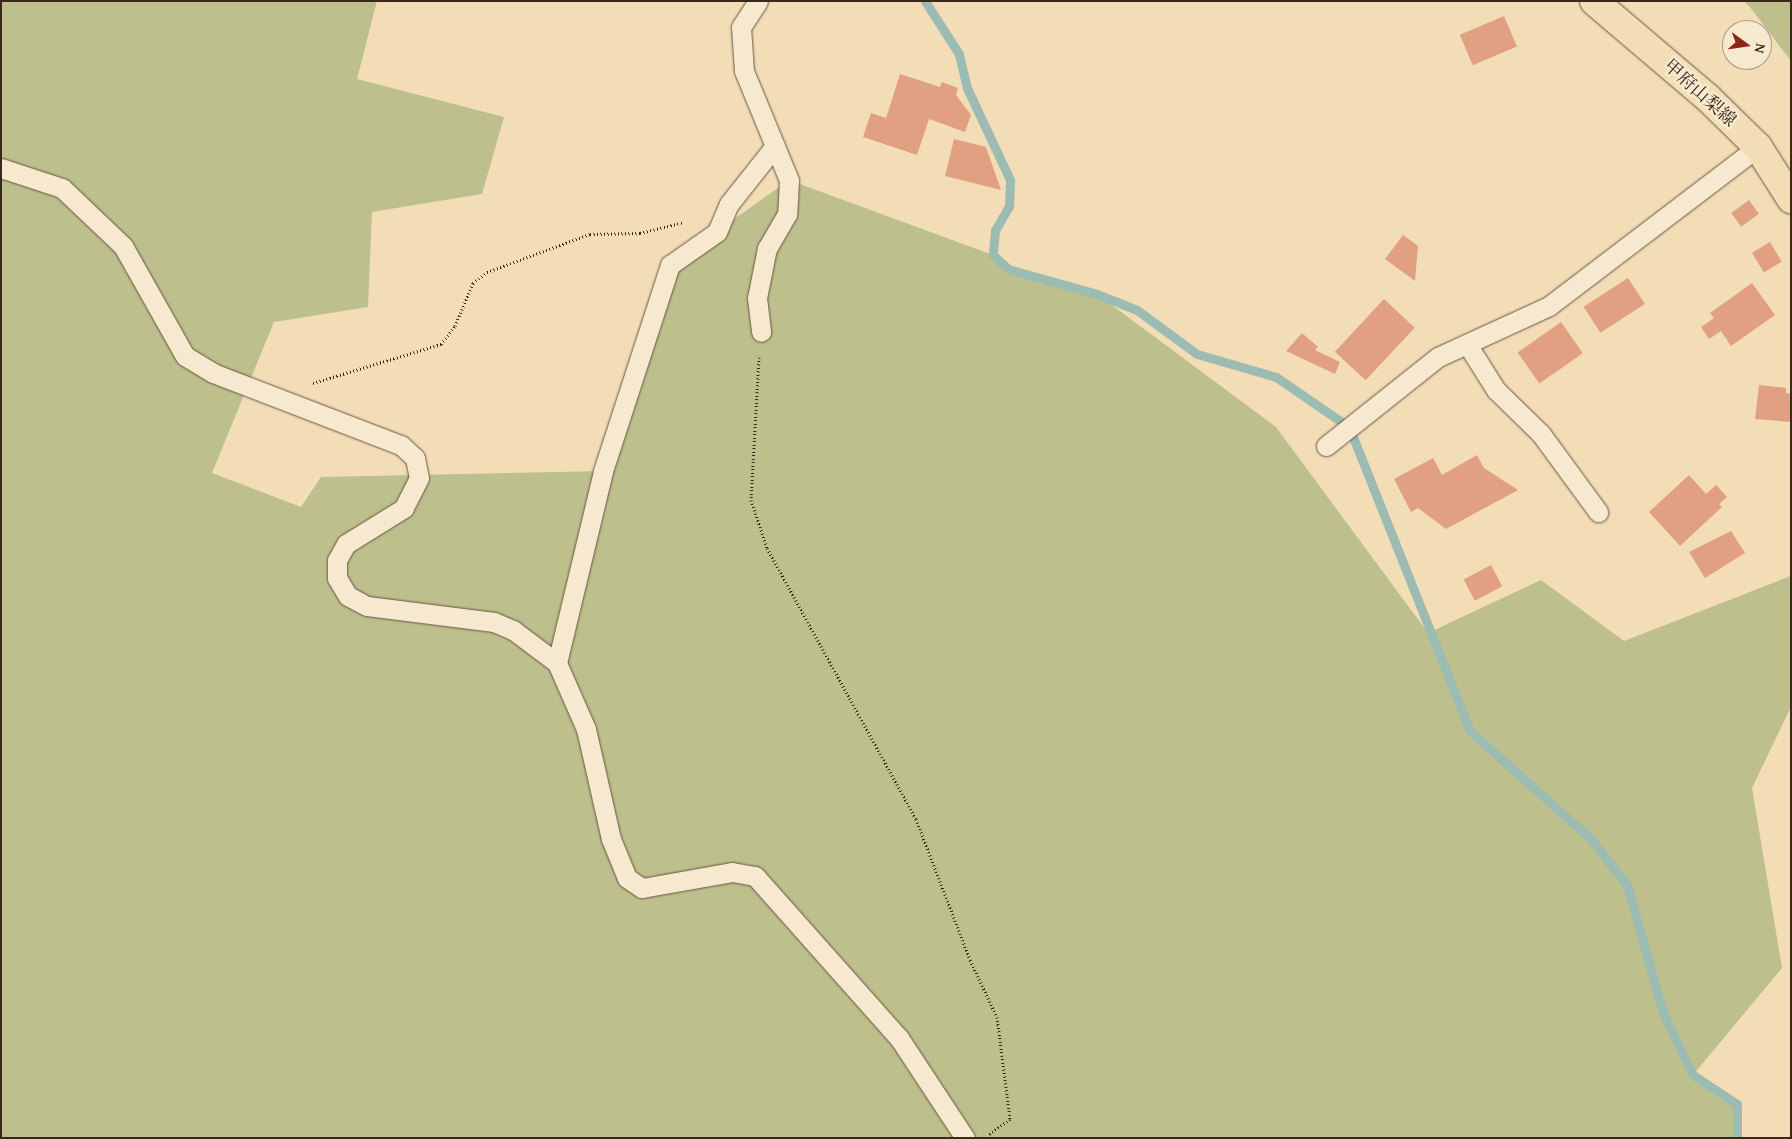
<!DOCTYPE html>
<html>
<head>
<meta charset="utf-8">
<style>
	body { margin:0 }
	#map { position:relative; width:1792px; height:1139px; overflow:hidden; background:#f3ddb6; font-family:"Gentium Book Plus","Noto Serif JP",serif }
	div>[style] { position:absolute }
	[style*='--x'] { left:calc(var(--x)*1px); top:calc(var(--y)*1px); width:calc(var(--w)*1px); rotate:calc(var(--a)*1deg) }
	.green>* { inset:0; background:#bdc08c }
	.stream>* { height:9px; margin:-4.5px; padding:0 4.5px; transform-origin:4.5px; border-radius:4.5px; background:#9cbbb3 }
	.building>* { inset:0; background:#e1a081; transform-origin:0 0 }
	.path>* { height:3px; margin-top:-1.5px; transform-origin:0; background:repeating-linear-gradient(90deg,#3a291a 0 1px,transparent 0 3.5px) }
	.roads { filter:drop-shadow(0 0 1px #685641) drop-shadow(0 0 1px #685641) }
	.service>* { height:19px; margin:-9.5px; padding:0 9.5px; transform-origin:9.5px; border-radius:9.5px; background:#f7e9d0 }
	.primary>* { height:28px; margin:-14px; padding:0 14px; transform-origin:14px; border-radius:14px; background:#f3ddb6 }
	span { translate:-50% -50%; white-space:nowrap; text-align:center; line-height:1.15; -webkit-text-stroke:5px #f7e9d0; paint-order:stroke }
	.street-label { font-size:18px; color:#3a291a }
	.frame { position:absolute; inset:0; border:2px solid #3a291a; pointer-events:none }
	.north { position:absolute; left:1722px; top:20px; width:50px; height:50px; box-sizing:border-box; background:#f7e9d0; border:1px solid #ab9c87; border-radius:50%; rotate:104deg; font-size:14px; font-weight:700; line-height:20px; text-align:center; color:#3a291a }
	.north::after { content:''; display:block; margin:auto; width:18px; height:22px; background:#8f2418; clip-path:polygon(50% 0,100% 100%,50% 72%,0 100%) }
</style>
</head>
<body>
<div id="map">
	<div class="green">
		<i style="clip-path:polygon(1px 1px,377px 1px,357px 79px,504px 117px,482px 194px,372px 212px,368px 307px,274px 322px,212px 473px,301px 507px,321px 477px,603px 471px,670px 265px,789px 180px,993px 255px,1008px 269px,1097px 294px,1276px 427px,1428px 633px,1541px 580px,1624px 641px,1791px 576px,1791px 707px,1752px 788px,1782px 968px,1693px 1075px,1737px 1104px,1737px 1138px,1px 1138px)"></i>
		<i style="clip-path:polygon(1744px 1px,1791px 1px,1791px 61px,1749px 6px)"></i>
	</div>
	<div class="stream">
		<i style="--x:925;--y:1;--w:63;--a:57.3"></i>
		<i style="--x:959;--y:54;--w:35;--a:77"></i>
		<i style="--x:967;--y:88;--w:102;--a:64.9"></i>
		<i style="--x:1010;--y:180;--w:26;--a:92"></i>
		<i style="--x:1009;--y:206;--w:28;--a:120"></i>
		<i style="--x:995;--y:230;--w:25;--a:95"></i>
		<i style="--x:993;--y:255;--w:21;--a:43"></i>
		<i style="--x:1008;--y:269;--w:92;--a:15.7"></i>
		<i style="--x:1097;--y:294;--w:43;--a:21.8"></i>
		<i style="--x:1137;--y:310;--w:74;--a:36.3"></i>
		<i style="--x:1197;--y:354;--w:82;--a:16.2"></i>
		<i style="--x:1276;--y:377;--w:88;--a:34.4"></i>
		<i style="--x:1349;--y:427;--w:327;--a:68.3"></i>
		<i style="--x:1470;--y:731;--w:161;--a:41.7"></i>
		<i style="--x:1590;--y:838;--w:60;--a:51.8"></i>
		<i style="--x:1627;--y:885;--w:133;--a:74.3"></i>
		<i style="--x:1663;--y:1013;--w:69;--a:64.2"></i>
		<i style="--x:1693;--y:1075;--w:53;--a:33.4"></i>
		<i style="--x:1737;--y:1104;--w:34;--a:90"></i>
	</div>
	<div class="building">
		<i style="left:1504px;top:16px;width:33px;height:48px;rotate:67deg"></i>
		<i style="clip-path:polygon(900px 74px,940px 87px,942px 82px,958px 88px,956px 95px,971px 115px,965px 132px,929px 119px,917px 155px,863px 137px,871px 113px,886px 118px)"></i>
		<i style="clip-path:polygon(954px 139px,986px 147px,1001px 190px,945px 176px)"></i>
		<i style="left:1749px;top:200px;width:17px;height:22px;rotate:54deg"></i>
		<i style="clip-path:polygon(1403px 235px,1418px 246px,1415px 281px,1385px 259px)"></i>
		<i style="left:1770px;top:242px;width:23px;height:21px;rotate:59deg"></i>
		<i style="left:1628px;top:278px;width:31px;height:53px;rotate:57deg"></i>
		<i style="clip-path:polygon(1752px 283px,1775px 315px,1731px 346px,1721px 331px,1709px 339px,1701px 327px,1714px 318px,1710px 313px)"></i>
		<i style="left:1384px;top:299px;width:42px;height:72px;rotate:43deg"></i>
		<i style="left:1561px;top:322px;width:38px;height:53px;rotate:55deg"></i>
		<i style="clip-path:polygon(1302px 333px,1318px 347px,1315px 350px,1340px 362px,1335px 374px,1286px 351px)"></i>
		<i style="clip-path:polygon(1759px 385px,1786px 388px,1786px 393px,1791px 394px,1791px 422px,1755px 419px)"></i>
		<i style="clip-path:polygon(1477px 455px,1484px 468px,1518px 490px,1446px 529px,1418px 508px,1411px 512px,1394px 479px,1433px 458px,1442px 475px)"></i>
		<i style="clip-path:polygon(1689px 475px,1706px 494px,1716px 485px,1727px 497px,1719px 504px,1722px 507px,1680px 546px,1649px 512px)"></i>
		<i style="clip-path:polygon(1731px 531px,1745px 553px,1705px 578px,1689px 552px)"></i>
		<i style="left:1491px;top:565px;width:24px;height:31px;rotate:62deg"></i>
	</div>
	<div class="path">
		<i style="--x:759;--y:357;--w:143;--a:93.2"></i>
		<i style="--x:751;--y:500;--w:51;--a:71.6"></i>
		<i style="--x:767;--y:548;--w:309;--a:61.2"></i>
		<i style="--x:916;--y:819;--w:151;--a:69"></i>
		<i style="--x:970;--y:960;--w:63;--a:64.7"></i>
		<i style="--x:997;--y:1017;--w:103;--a:82.7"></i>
		<i style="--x:1010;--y:1119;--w:26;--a:144"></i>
		<i style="--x:313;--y:383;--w:134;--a:-16.9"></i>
		<i style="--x:441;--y:344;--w:23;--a:-52"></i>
		<i style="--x:455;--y:326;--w:47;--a:-67.3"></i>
		<i style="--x:473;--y:283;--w:18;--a:-38"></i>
		<i style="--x:487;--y:272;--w:110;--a:-20.3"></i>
		<i style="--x:590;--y:234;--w:50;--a:-1.1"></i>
		<i style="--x:640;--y:233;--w:45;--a:-14"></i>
	</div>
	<div class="roads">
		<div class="service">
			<i style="--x:758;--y:1;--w:31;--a:123"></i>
			<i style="--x:741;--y:27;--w:44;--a:86.1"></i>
			<i style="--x:744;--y:71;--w:118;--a:67.6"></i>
			<i style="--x:789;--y:180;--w:34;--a:93"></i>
			<i style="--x:787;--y:214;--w:39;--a:120"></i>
			<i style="--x:767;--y:248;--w:51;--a:101.3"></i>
			<i style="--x:757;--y:298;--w:34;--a:83"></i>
			<i style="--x:1;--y:168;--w:64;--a:18.2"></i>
			<i style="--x:62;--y:188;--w:84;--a:43.6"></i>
			<i style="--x:123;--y:246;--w:126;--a:60.6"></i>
			<i style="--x:185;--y:356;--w:33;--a:31"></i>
			<i style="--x:213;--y:373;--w:201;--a:21"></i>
			<i style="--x:401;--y:445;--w:19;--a:43"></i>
			<i style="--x:415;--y:458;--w:20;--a:79"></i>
			<i style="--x:419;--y:478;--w:34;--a:117"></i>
			<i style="--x:404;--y:508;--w:68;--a:148.2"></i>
			<i style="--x:346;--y:544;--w:18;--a:119"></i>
			<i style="--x:337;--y:560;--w:18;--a:90"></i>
			<i style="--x:337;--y:578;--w:21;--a:59"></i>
			<i style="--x:348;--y:596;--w:21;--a:28"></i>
			<i style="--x:367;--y:606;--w:128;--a:7.2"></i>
			<i style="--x:494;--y:622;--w:21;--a:23"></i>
			<i style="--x:513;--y:630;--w:55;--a:36.9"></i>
			<i style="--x:557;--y:663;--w:72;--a:66.3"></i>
			<i style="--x:586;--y:729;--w:113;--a:77.2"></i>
			<i style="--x:611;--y:839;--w:42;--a:67.7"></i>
			<i style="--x:627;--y:878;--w:18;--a:34"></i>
			<i style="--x:642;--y:888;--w:91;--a:-10.1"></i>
			<i style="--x:732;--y:872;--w:23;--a:10"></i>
			<i style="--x:755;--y:876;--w:217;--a:48.4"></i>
			<i style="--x:899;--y:1038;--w:120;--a:56.6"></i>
			<i style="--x:1467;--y:344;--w:54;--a:57.8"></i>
			<i style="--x:1496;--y:390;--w:63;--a:44.4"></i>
			<i style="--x:1541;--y:434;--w:97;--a:53.8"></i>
			<i style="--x:1326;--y:446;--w:143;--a:-38.5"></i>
			<i style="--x:1438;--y:357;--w:122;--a:-24.7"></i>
			<i style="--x:1549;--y:306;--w:263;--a:-37.3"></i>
			<i style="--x:557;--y:663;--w:197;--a:-76.5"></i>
			<i style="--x:603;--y:471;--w:217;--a:-72"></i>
			<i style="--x:670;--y:265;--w:57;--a:-35.1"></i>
			<i style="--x:717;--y:232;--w:30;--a:-67"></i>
			<i style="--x:729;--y:204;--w:74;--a:-51.6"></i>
		</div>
		<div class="primary">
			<i style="--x:1594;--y:1;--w:150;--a:40.4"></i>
			<i style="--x:1708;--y:98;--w:70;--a:44.4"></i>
			<i style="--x:1758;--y:147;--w:62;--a:57.6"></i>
		</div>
	</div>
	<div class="street-label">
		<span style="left:1700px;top:93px;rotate:42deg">甲府山梨線</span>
	</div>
	<div class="frame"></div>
	<div class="north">N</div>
</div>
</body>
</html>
